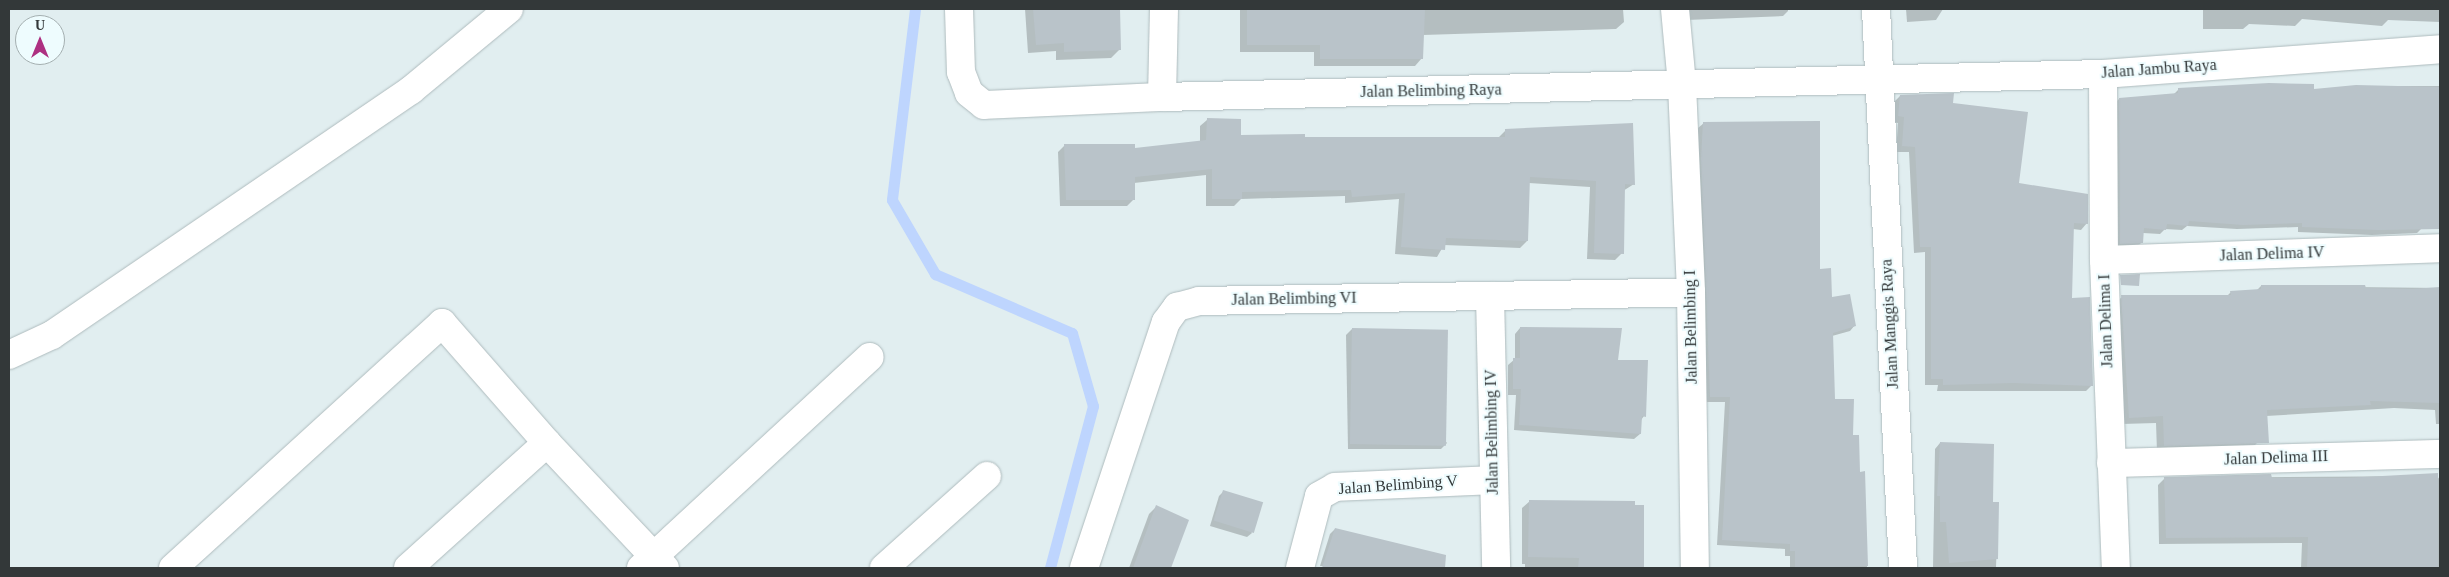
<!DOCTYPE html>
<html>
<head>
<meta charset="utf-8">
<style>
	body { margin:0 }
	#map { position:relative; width:2449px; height:577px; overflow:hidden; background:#e1eef0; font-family:Georgia,serif }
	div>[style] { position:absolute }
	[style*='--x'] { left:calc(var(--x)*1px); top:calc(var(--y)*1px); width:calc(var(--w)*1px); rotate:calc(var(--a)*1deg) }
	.shadow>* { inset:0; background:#0003 }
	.stream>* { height:11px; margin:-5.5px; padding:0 5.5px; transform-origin:5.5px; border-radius:5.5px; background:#bed5fe }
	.building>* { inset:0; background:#b9c3c9; transform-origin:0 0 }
	.roads { filter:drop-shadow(0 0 1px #aebbbd) drop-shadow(0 0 1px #aebbbd) }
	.minor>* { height:28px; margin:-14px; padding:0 14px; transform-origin:14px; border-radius:14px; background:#fff }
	span { translate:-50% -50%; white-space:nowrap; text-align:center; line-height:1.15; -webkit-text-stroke:4px #eefcfe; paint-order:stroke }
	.street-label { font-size:16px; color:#333839 }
	.frame { position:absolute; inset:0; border:10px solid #333839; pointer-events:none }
	.north { position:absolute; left:15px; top:15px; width:50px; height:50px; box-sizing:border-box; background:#eefcfe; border:1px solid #a3aeaf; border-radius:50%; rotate:0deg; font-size:14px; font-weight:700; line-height:20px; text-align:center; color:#333839 }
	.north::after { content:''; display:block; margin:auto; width:18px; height:22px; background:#ad3081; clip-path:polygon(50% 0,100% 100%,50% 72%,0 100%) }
</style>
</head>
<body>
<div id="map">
	<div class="shadow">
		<i style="clip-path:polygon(1025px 9px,1118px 9px,1120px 49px,1111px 58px,1056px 60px,1056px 51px,1028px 53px)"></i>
		<i style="clip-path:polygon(1240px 9px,1623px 9px,1624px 22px,1616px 29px,1423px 35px,1422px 58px,1415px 66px,1314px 66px,1314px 52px,1240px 52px)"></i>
		<i style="clip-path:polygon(1687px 9px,1788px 9px,1788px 11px,1783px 16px,1687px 20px)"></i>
		<i style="clip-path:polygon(1906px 9px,1943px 9px,1936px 20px,1907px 22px)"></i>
		<i style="clip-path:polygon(2203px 9px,2440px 9px,2440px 22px,2388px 20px,2382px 26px,2302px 19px,2295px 26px,2249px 24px,2243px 29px,2203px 29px)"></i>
		<i style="clip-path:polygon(2356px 86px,2440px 86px,2440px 221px,2421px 222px,2422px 228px,2417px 233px,2372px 235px,2298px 232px,2298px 227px,2237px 229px,2187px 226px,2182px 230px,2165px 229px,2160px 234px,2143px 233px,2142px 242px,2137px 247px,2115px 248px,2114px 104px,2119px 99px,2174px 94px,2179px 89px,2313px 90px)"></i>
		<i style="clip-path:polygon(1900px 96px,1952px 104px,2017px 184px,2087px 223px,2081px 230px,2073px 229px,2071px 299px,2092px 385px,2086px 391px,1937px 391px,1938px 385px,1925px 385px,1925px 252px,1914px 253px,1909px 152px,1896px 152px,1898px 123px,1892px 122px,1894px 102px)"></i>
		<i style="clip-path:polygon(1207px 120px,1240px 137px,1499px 137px,1506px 130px,1634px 184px,1623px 191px,1622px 253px,1615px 260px,1587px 259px,1590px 187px,1529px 183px,1527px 241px,1520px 248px,1444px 245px,1437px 257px,1395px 254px,1399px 199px,1345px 203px,1345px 196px,1241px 199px,1234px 206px,1206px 206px,1206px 175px,1134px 183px,1134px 199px,1127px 206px,1060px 206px,1058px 152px,1065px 145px,1133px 149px,1200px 142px,1200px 126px)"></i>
		<i style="clip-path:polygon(1704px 123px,1819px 270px,1831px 299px,1855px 325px,1850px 331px,1832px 336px,1833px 400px,1852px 436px,1859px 473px,1863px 473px,1867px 568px,1790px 568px,1790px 556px,1785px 556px,1785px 549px,1717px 545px,1725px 402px,1705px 402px,1696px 166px,1698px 128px)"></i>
		<i style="clip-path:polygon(2261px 286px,2440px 288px,2440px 424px,2436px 424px,2435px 410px,2394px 408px,2266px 416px,2257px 443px,2250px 450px,2157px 452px,2156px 423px,2122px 424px,2114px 304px,2122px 297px,2227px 296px,2231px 292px,2256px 291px)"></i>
		<i style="clip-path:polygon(1520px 328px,1617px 361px,1644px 416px,1641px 420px,1640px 434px,1634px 439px,1514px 430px,1516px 395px,1508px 395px,1508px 365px,1515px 359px,1515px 334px)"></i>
		<i style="clip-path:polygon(1352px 329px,1447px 443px,1441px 449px,1348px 449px,1346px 335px)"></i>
		<i style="clip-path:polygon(1940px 443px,1992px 503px,1998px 503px,1996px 568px,1933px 568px,1935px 449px)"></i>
		<i style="clip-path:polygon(2437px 476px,2440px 480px,2440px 568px,2301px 568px,2302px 543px,2159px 544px,2158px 485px,2165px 478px)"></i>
		<i style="clip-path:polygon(1224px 491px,1252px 533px,1247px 537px,1210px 526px,1219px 496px)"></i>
		<i style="clip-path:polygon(1530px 501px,1642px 506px,1642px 568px,1525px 568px,1525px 564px,1522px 564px,1522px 508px)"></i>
		<i style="clip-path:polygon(1156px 507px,1187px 521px,1170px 568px,1129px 568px,1149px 514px)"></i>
		<i style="clip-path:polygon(1335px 529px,1421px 550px,1416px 568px,1320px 566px,1330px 534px)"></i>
	</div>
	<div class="stream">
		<i style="--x:915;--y:9;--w:192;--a:96.9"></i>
		<i style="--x:892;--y:200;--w:86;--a:59.8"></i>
		<i style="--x:935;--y:274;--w:149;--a:23.3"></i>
		<i style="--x:1072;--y:333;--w:76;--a:74"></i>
		<i style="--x:1093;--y:406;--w:168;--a:104.9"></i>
	</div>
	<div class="building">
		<i style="clip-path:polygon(1033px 9px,1120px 9px,1121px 50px,1064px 52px,1064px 43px,1036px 45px)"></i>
		<i style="clip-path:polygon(1247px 9px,1425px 9px,1423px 59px,1320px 59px,1320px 45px,1247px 45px)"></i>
		<i style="clip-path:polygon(2269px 83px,2314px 84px,2314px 89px,2356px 85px,2440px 87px,2440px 229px,2378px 230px,2302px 227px,2302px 223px,2243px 225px,2189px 221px,2188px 226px,2167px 224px,2166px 230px,2144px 228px,2143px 243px,2120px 244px,2119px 98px,2178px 93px,2178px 88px)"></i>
		<i style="clip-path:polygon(1954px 93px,1953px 103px,2028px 112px,2019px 183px,2088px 194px,2088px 224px,2074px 223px,2072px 298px,2090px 297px,2093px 386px,2013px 383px,1943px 385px,1943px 379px,1931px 379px,1931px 247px,1920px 247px,1915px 147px,1902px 146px,1904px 117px,1898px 116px,1900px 95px)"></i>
		<i style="clip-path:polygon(1207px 118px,1241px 119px,1241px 135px,1305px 134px,1305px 137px,1505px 137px,1505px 129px,1633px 123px,1635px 185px,1625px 184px,1624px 254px,1594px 253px,1596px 181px,1530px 177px,1528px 241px,1446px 238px,1445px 250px,1401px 247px,1405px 193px,1352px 197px,1351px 190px,1242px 192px,1242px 199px,1212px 199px,1212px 169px,1135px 177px,1135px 200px,1066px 200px,1064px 144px,1135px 144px,1135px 148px,1206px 140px)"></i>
		<i style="clip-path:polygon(1820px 121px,1820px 269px,1831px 268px,1832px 297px,1850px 294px,1856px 326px,1833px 333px,1835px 399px,1854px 399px,1853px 435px,1859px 435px,1860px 472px,1865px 471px,1868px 566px,1795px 568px,1795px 551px,1790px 551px,1790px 544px,1722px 540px,1730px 397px,1710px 397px,1701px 159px,1703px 122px)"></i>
		<i style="clip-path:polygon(2140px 274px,2139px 286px,2121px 285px,2120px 275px)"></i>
		<i style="clip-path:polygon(2261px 285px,2365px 285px,2366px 288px,2412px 289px,2440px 287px,2440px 403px,2370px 401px,2371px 405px,2267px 410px,2269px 443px,2164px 446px,2163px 416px,2129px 418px,2121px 295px,2231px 295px,2230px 291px,2261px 289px)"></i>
		<i style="clip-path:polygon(1520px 327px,1622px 328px,1618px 360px,1648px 360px,1646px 417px,1642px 416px,1641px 434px,1519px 425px,1521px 389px,1513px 389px,1513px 358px,1520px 358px)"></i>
		<i style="left:1352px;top:328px;width:96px;height:116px;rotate:1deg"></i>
		<i style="clip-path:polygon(1940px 442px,1994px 444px,1993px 502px,1999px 502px,1998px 559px,1949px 563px,1946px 522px,1940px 522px,1940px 496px,1937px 496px)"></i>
		<i style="clip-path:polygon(2438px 473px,2438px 568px,2307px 568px,2308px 537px,2166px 538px,2164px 477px,2271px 474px,2272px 478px,2345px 478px)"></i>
		<i style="left:1223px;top:490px;width:42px;height:32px;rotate:17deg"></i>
		<i style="clip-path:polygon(1529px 500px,1635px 501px,1635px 505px,1644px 505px,1644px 568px,1578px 568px,1579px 558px,1528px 557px)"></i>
		<i style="clip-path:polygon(1156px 505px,1189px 520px,1171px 568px,1133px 568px)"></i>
		<i style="clip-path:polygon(1335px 528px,1446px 555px,1445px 568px,1322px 568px)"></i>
	</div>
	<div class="roads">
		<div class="minor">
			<i style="--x:959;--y:9;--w:63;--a:88.2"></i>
			<i style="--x:961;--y:72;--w:22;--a:69"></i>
			<i style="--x:969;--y:93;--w:19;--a:39"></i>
			<i style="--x:984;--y:105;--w:178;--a:-2.6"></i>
			<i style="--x:1162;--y:97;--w:941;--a:-1.4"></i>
			<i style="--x:2103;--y:74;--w:338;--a:-4.2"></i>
			<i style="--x:1675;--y:9;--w:76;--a:84.7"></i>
			<i style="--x:1682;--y:85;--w:207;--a:87.5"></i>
			<i style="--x:1691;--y:292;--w:276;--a:89.2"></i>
			<i style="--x:1876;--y:9;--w:560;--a:87.23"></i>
			<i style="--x:2103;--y:74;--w:186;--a:89.7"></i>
			<i style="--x:2104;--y:260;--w:308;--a:87.8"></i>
			<i style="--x:1162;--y:97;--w:88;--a:-88.7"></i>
			<i style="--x:2104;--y:260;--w:336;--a:-2"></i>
			<i style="--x:1490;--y:296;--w:272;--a:88.7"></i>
			<i style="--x:9;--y:355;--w:47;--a:-24.9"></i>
			<i style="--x:52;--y:335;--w:435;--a:-34.3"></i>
			<i style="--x:411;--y:90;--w:127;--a:-39.6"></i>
			<i style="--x:2111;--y:463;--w:329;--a:-1.6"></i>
			<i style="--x:173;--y:568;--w:364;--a:-42.3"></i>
			<i style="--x:442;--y:323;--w:159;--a:48.8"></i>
			<i style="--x:547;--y:443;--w:172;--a:46.7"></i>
			<i style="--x:408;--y:568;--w:187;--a:-42"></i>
			<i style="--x:641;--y:568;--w:311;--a:-42.7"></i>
			<i style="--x:884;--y:568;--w:138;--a:-41.8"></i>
			<i style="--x:1084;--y:568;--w:259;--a:-71.6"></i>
			<i style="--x:1166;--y:322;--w:19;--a:-54"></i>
			<i style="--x:1177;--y:307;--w:23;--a:-15"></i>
			<i style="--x:1199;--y:301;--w:492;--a:-1"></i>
			<i style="--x:1300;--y:568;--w:74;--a:-75.2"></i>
			<i style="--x:1319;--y:496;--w:18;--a:-29"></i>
			<i style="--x:1335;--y:487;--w:158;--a:-2.5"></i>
		</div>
	</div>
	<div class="street-label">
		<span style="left:2159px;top:69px;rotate:-4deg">Jalan Jambu Raya</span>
		<span style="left:1431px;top:91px;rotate:-1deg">Jalan Belimbing Raya</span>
		<span style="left:2272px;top:254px;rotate:-2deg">Jalan Delima IV</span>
		<span style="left:1294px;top:299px;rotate:-1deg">Jalan Belimbing VI</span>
		<span style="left:2106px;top:321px;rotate:-92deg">Jalan Delima I</span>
		<span style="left:1890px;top:324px;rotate:-93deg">Jalan Manggis Raya</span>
		<span style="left:1691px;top:327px;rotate:-91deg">Jalan Belimbing I</span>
		<span style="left:1492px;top:432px;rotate:-91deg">Jalan Belimbing IV</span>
		<span style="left:2276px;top:458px;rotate:-2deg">Jalan Delima III</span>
		<span style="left:1398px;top:485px;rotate:-4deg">Jalan Belimbing V</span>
	</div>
	<div class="frame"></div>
	<div class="north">U</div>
</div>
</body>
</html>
